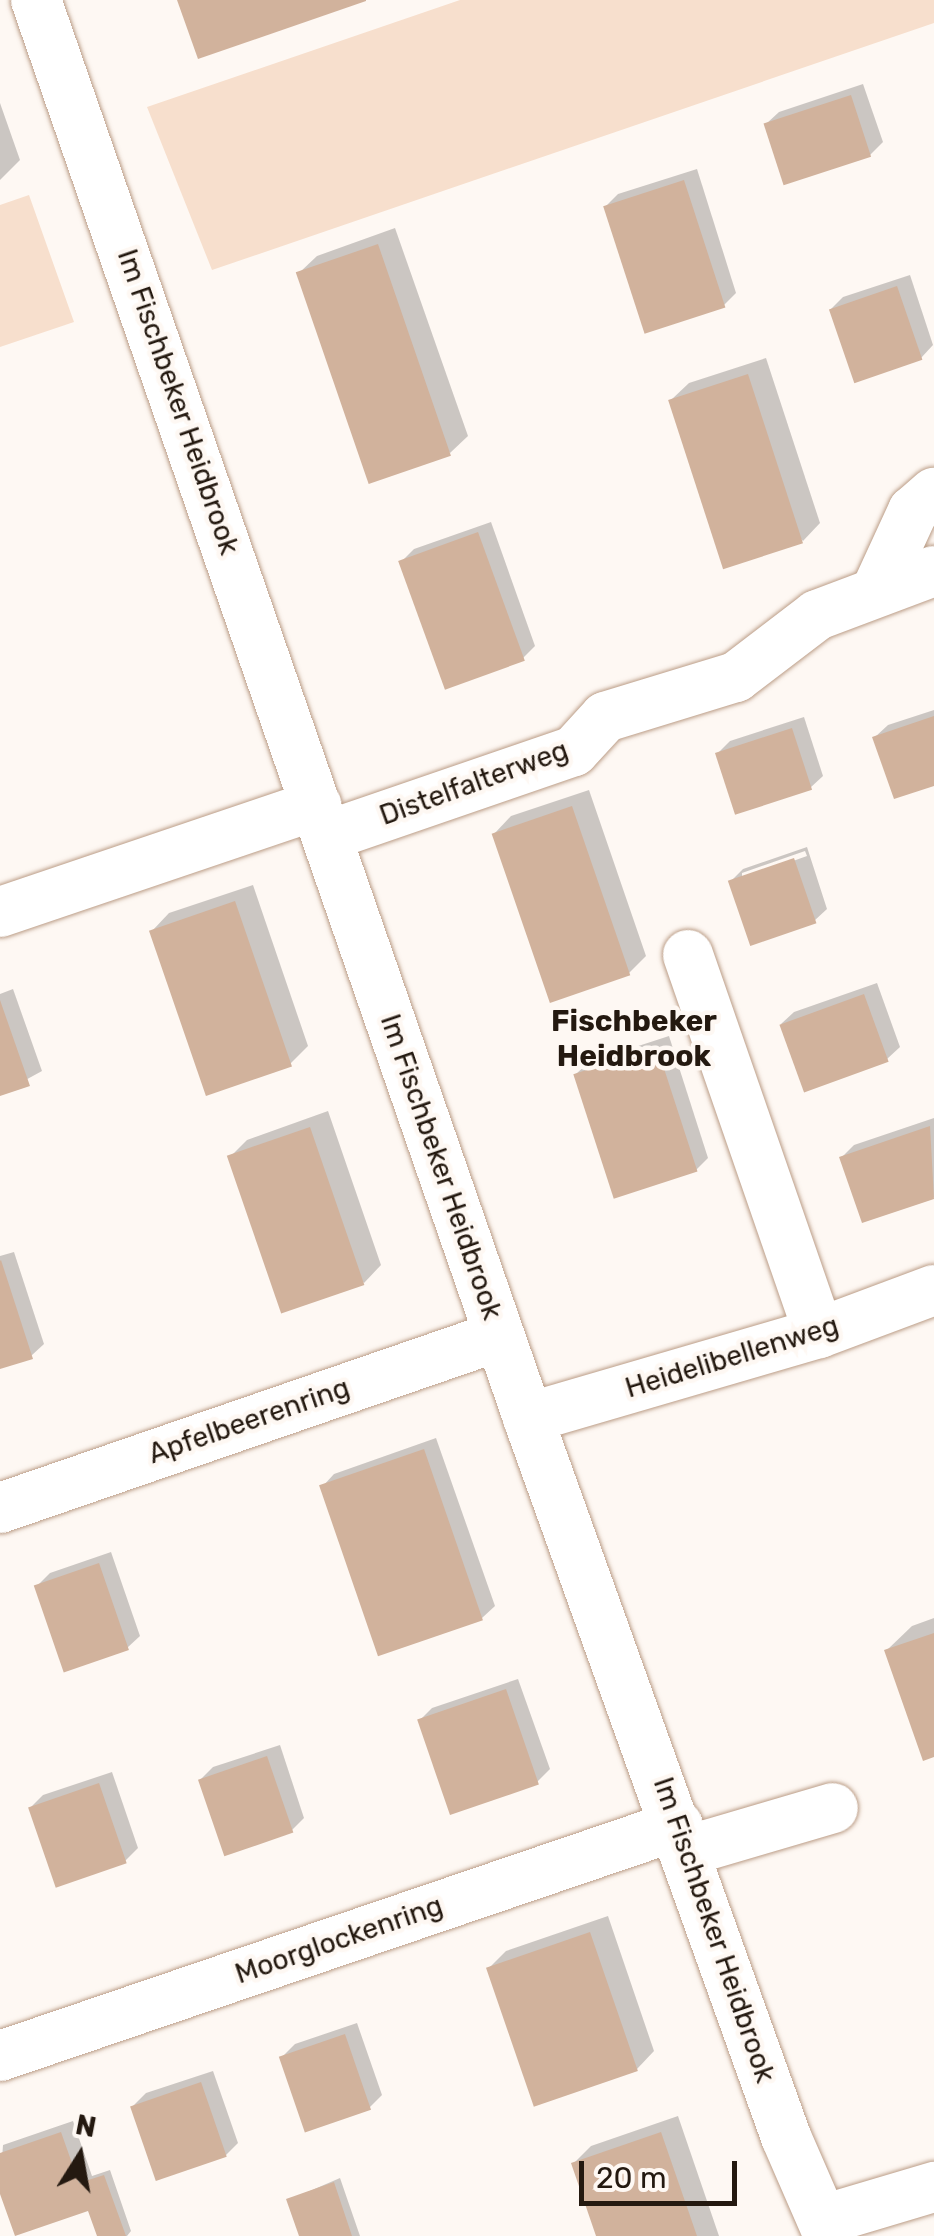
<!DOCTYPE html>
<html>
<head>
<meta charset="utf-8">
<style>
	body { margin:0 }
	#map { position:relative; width:934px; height:2236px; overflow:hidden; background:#fef8f3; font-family:Rubik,sans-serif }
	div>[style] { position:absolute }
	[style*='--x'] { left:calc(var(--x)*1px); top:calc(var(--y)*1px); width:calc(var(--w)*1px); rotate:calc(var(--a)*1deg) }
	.green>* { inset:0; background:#f7dfcd }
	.shadow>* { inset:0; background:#0003 }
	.building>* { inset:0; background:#d1b29c; transform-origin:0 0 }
	.roads { filter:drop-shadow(0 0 2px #bb9d87) drop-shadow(0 0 2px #bb9d87) }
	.minor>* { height:50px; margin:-25px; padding:0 25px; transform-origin:25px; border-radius:25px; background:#fff }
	span { translate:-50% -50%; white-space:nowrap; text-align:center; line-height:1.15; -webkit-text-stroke:9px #fef8f3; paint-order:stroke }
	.street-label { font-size:28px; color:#241910 }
	.neighbourhood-label { font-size:30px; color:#241910; font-weight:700 }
	.north { position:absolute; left:30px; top:2106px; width:100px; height:100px; -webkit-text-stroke:8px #fef8f3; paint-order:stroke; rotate:11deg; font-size:28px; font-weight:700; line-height:40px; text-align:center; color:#241910 }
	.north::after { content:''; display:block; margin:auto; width:35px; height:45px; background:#241910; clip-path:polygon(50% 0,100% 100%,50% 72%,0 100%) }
	.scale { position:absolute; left:579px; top:2161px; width:158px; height:45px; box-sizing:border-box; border:5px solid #241910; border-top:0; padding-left:12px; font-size:30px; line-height:35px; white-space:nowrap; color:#241910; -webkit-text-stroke:8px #fef8f3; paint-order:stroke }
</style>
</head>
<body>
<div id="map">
	<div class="green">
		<i style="clip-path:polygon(460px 0,934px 0,934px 23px,212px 270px,147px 107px)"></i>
		<i style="clip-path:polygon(29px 195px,74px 322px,0 347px,0 205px)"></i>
	</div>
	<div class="shadow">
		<i style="clip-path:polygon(863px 84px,883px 142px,870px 155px,766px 124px,779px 112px)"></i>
		<i style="clip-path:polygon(0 103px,20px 160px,0 180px)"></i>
		<i style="clip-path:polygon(697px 169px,736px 293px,723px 306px,606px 206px,618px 194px)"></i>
		<i style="clip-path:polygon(395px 228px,468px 436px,450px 453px,299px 273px,317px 256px)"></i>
		<i style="clip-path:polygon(910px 275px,933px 345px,921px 358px,831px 309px,843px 297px)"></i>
		<i style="clip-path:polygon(766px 358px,820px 523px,803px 541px,671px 400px,689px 383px)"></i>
		<i style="clip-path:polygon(491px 522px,535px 646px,522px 659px,401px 562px,414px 549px)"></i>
		<i style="clip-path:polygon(934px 710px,934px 783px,875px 737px,888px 725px)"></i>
		<i style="clip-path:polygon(804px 717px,823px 776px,810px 788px,718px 753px,730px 741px)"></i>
		<i style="clip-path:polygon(589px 790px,646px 956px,629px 973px,494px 834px,511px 816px)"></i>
		<i style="clip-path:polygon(evenodd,807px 847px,827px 909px,814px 921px,730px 882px,743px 869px,807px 847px,805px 851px,807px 856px,742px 879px,742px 873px,805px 851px)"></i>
		<i style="clip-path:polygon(253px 885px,308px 1046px,290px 1064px,152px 931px,169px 913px)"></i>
		<i style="clip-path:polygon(877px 983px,900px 1047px,887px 1059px,781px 1024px,794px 1012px)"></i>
		<i style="clip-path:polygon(13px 989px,42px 1071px,0 1094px,0 994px)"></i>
		<i style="clip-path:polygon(669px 1036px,708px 1158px,696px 1170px,576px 1074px,589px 1062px)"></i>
		<i style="clip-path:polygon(328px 1111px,381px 1265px,364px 1283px,230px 1157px,247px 1140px)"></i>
		<i style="clip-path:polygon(934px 1118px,934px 1197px,864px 1220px,842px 1157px,854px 1145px)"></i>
		<i style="clip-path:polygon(14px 1252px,44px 1344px,31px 1356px,0 1367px,0 1256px)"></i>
		<i style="clip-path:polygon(436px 1438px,495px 1606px,482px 1618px,322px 1487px,334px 1474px)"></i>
		<i style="clip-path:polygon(111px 1552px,140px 1636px,127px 1648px,37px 1586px,50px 1573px)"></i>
		<i style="clip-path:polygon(934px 1618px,934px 1754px,887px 1650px,912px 1626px)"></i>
		<i style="clip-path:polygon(518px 1679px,550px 1769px,537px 1782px,420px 1720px,432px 1708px)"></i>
		<i style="clip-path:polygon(280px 1745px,304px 1818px,291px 1831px,201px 1779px,213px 1767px)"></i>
		<i style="clip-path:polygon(112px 1772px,138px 1848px,125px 1861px,31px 1807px,43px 1795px)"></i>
		<i style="clip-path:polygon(608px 1916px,654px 2051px,637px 2069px,489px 1968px,506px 1951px)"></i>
		<i style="clip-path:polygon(357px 2023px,382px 2095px,369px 2108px,282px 2057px,295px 2044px)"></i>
		<i style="clip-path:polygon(213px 2071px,238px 2143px,226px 2155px,133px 2106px,146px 2093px)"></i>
		<i style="clip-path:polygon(678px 2116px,719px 2236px,598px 2236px,573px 2164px,591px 2146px)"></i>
		<i style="clip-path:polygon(73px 2121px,92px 2176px,110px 2170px,131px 2231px,127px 2236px,99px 2236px,90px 2208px,0 2186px,3px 2145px)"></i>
		<i style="clip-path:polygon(340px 2178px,360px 2236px,301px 2236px,289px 2200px)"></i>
	</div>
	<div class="building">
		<i style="clip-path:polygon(177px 0,366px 0,366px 1px,198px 59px)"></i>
		<i style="left:851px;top:95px;width:65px;height:92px;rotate:72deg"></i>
		<i style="left:684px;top:180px;width:134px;height:85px;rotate:72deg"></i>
		<i style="left:378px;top:244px;width:224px;height:87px;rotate:71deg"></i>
		<i style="left:897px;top:286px;width:78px;height:72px;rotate:71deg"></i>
		<i style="left:748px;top:374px;width:178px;height:84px;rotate:72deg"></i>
		<i style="left:478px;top:532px;width:137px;height:85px;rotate:70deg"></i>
		<i style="clip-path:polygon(934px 716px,934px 786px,894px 799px,872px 737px)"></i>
		<i style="left:792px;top:728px;width:65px;height:81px;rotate:72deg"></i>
		<i style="left:572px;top:806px;width:179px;height:85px;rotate:71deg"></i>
		<i style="left:794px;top:858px;width:69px;height:70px;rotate:71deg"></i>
		<i style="left:235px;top:901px;width:175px;height:91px;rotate:71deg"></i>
		<i style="left:864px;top:994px;width:72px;height:90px;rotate:70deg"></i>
		<i style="clip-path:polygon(0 1000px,30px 1086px,0 1096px)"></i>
		<i style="left:657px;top:1047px;width:131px;height:88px;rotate:72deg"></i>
		<i style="clip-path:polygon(930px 1126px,934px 1199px,862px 1223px,839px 1157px)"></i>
		<i style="left:310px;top:1127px;width:167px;height:88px;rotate:71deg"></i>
		<i style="clip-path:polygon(1px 1260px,33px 1359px,0 1369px,0 1261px)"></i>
		<i style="left:424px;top:1449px;width:181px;height:111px;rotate:71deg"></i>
		<i style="left:99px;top:1563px;width:92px;height:69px;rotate:71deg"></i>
		<i style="clip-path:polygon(934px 1633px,934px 1757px,923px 1761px,884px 1650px)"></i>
		<i style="left:506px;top:1689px;width:101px;height:94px;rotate:71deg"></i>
		<i style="left:267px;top:1756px;width:81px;height:73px;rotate:71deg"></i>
		<i style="left:99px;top:1783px;width:85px;height:75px;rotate:71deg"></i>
		<i style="left:590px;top:1932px;width:147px;height:110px;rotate:71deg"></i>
		<i style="left:345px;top:2034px;width:80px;height:70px;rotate:71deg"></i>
		<i style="left:201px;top:2082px;width:79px;height:75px;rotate:71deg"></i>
		<i style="clip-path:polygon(61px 2132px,79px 2183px,104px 2175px,126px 2236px,97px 2236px,88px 2211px,15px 2236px,0 2194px,0 2153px)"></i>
		<i style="clip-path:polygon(661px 2132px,697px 2236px,596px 2236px,571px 2163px)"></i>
		<i style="clip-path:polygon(334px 2182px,352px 2236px,299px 2236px,286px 2199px)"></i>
	</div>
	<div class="roads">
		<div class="minor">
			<i style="--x:36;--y:0;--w:1501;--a:70.86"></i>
			<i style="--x:528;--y:1418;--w:764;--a:70.26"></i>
			<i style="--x:786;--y:2137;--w:108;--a:66.5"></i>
			<i style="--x:878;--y:587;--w:84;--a:-65.3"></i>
			<i style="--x:913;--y:511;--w:28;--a:-41"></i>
			<i style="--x:327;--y:836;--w:261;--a:-19"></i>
			<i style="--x:574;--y:751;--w:46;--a:-47.6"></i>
			<i style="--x:605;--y:717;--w:137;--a:-17"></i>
			<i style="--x:736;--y:677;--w:102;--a:-37.4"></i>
			<i style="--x:817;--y:615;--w:125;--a:-20.6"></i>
			<i style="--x:0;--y:912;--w:334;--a:-18.7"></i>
			<i style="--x:688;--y:955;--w:400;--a:70.9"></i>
			<i style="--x:528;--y:1418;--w:303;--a:-16.3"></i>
			<i style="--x:819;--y:1333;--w:123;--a:-20.5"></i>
			<i style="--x:0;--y:1508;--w:528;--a:-19.02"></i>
			<i style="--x:687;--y:1851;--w:152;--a:-16.4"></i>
			<i style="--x:0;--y:2056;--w:716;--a:-18.81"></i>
			<i style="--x:823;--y:2220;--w:116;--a:-16.6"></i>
		</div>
	</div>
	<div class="street-label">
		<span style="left:178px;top:402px;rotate:71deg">Im Fischbeker Heidbrook</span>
		<span style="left:474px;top:783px;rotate:-20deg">Distelfalterweg</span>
		<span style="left:441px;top:1167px;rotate:71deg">Im Fischbeker Heidbrook</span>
		<span style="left:732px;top:1357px;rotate:-17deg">Heidelibellenweg</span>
		<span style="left:249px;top:1421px;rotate:-19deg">Apfelbeerenring</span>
		<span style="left:714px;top:1930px;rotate:71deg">Im Fischbeker Heidbrook</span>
		<span style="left:339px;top:1940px;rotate:-19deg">Moorglockenring</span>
	</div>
	<div class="neighbourhood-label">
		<span style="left:634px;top:1038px">Fischbeker<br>Heidbrook</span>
	</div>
	<div class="north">N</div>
	<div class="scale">20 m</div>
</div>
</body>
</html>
